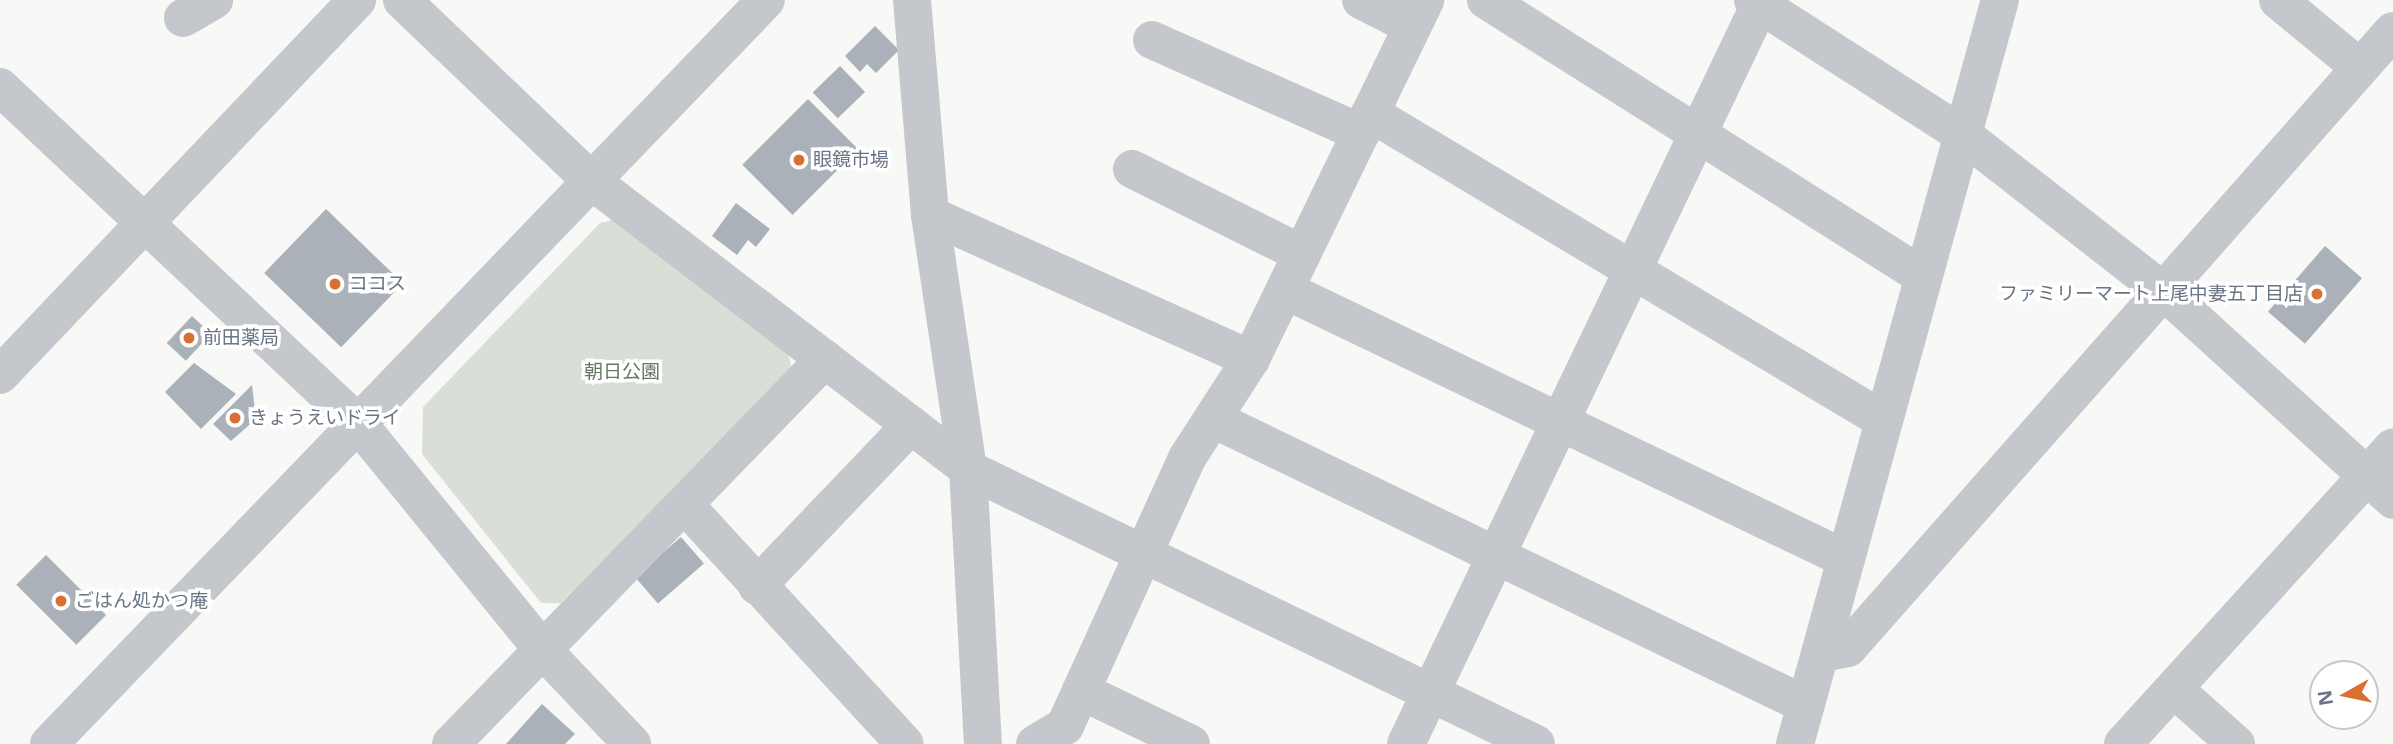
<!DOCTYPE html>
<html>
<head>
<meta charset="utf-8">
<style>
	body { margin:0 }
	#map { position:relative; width:2393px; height:744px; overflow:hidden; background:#f8f8f6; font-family:"Noto Sans","Noto Sans JP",sans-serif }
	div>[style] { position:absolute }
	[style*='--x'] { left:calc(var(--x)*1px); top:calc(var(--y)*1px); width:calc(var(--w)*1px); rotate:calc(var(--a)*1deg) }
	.green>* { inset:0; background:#d9dfd7 }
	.building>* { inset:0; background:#abb1b8; transform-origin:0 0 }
	.minor>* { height:38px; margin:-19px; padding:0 19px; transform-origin:19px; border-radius:19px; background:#c4c7cb }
	.dots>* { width:19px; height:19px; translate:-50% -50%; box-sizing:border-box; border:4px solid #fff; border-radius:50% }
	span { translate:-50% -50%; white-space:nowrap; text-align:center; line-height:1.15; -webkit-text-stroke:7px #fff; paint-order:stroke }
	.poi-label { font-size:19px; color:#697585 }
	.left { translate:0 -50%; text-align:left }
	.right { translate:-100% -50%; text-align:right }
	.park-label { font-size:19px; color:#657864 }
	.north { position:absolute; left:2309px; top:660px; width:70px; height:70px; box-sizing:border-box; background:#fff; border:2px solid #c3c8ce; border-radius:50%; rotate:261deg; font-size:19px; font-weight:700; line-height:28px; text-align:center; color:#697585 }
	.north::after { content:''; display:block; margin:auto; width:24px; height:32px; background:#da6f34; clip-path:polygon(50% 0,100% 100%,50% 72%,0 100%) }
</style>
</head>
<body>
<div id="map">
	<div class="green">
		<i style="clip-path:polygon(620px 218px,787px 349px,792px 369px,561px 603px,541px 603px,422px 454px,423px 407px,600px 223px)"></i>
	</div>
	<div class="building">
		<i style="clip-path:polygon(875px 26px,899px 50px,876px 73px,867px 64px,860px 72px,845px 56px)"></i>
		<i style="left:840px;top:66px;width:36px;height:38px;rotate:46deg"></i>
		<i style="left:808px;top:99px;width:71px;height:93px;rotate:45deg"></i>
		<i style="clip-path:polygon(736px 203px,770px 229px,756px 247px,748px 240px,737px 255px,712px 236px)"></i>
		<i style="left:326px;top:209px;width:107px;height:89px;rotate:44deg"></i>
		<i style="left:2325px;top:246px;width:49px;height:87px;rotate:41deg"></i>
		<i style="left:192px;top:316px;width:26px;height:37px;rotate:43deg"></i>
		<i style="clip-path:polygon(194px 363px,236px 394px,201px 429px,165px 392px)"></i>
		<i style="clip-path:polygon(252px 385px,256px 419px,231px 441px,213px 424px)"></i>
		<i style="left:681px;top:537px;width:35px;height:61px;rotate:49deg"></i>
		<i style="left:46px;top:555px;width:85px;height:42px;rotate:45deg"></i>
		<i style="clip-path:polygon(542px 704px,575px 734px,565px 744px,506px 744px)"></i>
	</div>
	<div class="minor">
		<i style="--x:402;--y:0;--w:259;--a:43.7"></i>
		<i style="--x:589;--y:179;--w:477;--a:37.4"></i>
		<i style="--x:968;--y:469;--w:631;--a:25.83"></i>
		<i style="--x:912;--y:0;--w:216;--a:85.2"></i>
		<i style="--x:930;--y:215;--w:257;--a:81.5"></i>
		<i style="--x:968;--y:469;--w:275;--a:86.9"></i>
		<i style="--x:1361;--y:0;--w:57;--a:27"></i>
		<i style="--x:1486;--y:0;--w:515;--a:32.3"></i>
		<i style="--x:1753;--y:0;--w:248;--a:32.7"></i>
		<i style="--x:1962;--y:134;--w:260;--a:38"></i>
		<i style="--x:2167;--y:294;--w:306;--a:42.3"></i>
		<i style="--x:2278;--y:0;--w:105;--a:39.6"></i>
		<i style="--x:183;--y:18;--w:36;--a:-30"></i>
		<i style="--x:1152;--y:40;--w:229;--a:24"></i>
		<i style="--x:0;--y:87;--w:488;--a:43.2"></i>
		<i style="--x:356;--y:421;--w:294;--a:50.8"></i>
		<i style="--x:542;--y:649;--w:131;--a:46.5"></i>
		<i style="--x:1370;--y:113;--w:594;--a:30.88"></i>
		<i style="--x:1132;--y:169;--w:190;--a:26.6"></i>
		<i style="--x:930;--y:215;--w:352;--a:24.2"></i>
		<i style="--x:1285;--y:290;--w:622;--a:25.62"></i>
		<i style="--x:0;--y:375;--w:518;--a:-46.41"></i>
		<i style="--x:1213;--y:419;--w:658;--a:25.75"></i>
		<i style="--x:684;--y:504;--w:326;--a:47.4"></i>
		<i style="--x:757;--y:586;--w:223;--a:-46.3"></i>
		<i style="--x:1822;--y:653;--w:26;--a:-11"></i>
		<i style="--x:1848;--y:648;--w:823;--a:-48.55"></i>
		<i style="--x:2174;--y:689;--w:83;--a:41.6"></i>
		<i style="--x:1081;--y:691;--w:122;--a:25.7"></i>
		<i style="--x:49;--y:744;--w:1033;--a:-46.06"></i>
		<i style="--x:451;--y:744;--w:537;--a:-45.83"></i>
		<i style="--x:1035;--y:744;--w:35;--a:-31"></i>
		<i style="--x:1065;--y:726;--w:294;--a:-65.5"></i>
		<i style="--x:1187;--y:458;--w:118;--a:-57.1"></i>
		<i style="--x:1251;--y:359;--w:399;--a:-64.1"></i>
		<i style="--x:1406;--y:744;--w:825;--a:-64.43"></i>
		<i style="--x:1795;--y:744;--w:772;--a:-74.6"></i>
		<i style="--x:2123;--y:744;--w:401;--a:-47.7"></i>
	</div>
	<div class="dots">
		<i style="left:799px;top:160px;background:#da6f34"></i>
		<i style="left:335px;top:284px;background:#da6f34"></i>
		<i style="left:2317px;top:294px;background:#da6f34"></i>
		<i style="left:189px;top:338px;background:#da6f34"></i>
		<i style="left:235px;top:418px;background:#da6f34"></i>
		<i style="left:61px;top:601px;background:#da6f34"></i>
	</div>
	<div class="poi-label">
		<span class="left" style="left:813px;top:160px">眼鏡市場</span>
		<span class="left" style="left:349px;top:284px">ココス</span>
		<span class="right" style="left:2303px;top:294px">ファミリーマート上尾中妻五丁目店</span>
		<span class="left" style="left:203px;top:338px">前田薬局</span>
		<span class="left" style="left:249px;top:418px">きょうえいドライ</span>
		<span class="left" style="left:75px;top:601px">ごはん処かつ庵</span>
	</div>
	<div class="park-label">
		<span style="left:622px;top:372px">朝日公園</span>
	</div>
	<div class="north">N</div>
</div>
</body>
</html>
